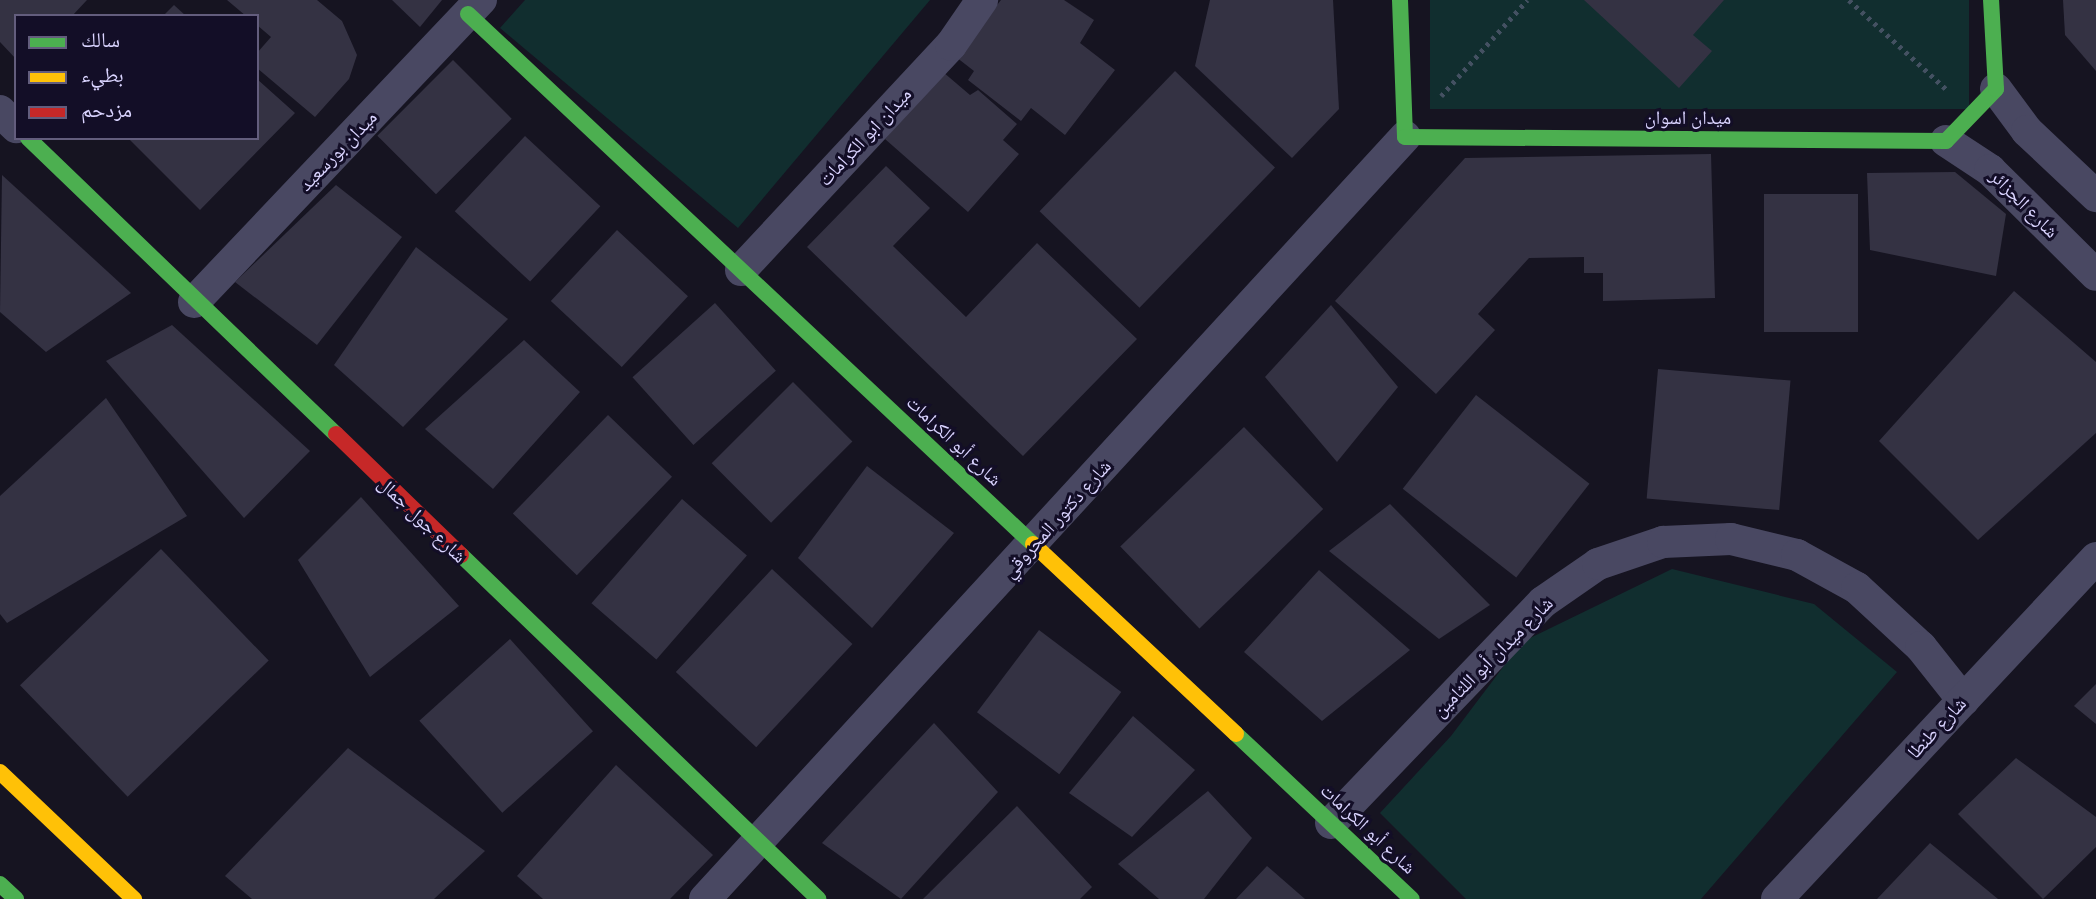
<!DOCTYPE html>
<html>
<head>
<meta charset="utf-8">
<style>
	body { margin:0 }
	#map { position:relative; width:2096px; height:899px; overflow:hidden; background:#161421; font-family:Raleway,"Noto Naskh Arabic",sans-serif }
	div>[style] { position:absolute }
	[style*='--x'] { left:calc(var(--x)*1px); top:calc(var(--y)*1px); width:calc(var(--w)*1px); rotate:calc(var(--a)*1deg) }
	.green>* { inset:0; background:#112e2f; transform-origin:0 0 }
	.building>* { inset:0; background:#343243; transform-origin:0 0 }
	.path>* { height:4.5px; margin-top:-2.25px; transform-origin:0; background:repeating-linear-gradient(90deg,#445162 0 3.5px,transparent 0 8.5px) }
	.street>* { height:32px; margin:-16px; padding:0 16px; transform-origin:16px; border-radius:16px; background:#494862 }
	.fast>* { height:16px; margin:-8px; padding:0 8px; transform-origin:8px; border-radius:8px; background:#4caf50 }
	.slow>* { height:16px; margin:-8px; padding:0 8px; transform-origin:8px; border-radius:8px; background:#ffc107 }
	.jam>* { height:16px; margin:-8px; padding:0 8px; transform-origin:8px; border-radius:8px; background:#c62828 }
	span { translate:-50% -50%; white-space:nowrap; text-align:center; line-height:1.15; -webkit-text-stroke:6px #130e27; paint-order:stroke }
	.street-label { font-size:19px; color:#dad4ff }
	.legend { position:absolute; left:14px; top:14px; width:245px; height:126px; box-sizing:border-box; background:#130e27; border:2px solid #635d7d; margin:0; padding:9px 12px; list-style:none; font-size:21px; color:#dad4ff }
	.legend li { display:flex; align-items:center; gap:14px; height:35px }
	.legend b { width:35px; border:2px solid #635d7d }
</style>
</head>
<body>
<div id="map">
	<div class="green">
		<i style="clip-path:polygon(525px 0,930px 0,738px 228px,500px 28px)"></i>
		<i style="left:1430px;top:0;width:539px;height:109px"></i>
		<i style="clip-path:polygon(1672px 569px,1814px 604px,1897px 672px,1701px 899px,1466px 899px,1380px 813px,1451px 736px,1522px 642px)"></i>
	</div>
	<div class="building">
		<i style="clip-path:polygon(0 0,87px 0,72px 16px,16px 16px,16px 59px,0 42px)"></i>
		<i style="clip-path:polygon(227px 0,317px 0,342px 21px,357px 55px,349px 79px,315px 117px,257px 68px,257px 53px,271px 37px,257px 25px,257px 16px,246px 16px)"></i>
		<i style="clip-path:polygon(392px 0,442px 0,420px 27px)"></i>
		<i style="clip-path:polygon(1001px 0,1064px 0,1094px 20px,1080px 43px,1115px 70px,1065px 135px,1031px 108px,1021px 121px,968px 80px,974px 71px,956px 57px)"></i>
		<i style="clip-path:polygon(1210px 0,1333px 0,1339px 109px,1292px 158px,1195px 66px)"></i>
		<i style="clip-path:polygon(1584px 0,1724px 0,1693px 35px,1712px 51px,1679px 88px)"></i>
		<i style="clip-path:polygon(2063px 0,2096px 0,2096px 71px,2065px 35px)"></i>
		<i style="clip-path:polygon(174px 5px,186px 16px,163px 16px)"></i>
		<i style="left:453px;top:60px;width:83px;height:107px;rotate:45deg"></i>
		<i style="left:1175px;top:71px;width:139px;height:195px;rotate:44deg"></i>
		<i style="clip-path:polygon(943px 72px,970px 95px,978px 90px,1017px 124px,1003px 140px,1019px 154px,968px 212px,885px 139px)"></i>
		<i style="clip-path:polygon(257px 79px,295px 113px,200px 210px,128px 138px,257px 138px)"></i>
		<i style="left:525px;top:136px;width:103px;height:103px;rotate:43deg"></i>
		<i style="clip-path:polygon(1711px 154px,1715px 298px,1603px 301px,1603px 273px,1584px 273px,1584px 257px,1529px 258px,1478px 314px,1495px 330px,1436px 394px,1335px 301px,1465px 158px)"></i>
		<i style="clip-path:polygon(886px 166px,930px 208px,893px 246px,966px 317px,1037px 243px,1137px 339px,1023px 456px,807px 247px)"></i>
		<i style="clip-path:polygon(1955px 172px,2006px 214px,1996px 276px,1870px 250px,1867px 173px)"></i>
		<i style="clip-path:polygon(2px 175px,131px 293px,46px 352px,0 312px)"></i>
		<i style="clip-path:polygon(336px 185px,402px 237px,317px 345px,235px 282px)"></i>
		<i style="left:1764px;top:194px;width:94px;height:138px"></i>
		<i style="left:617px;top:230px;width:97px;height:97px;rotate:43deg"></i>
		<i style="clip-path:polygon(416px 247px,508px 319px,403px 427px,334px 365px)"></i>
		<i style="clip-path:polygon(2014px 291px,2096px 362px,2096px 433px,1978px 540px,1879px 441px)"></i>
		<i style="left:715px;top:303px;width:91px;height:111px;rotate:48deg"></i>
		<i style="clip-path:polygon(1331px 305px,1398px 387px,1337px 462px,1265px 377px)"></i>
		<i style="clip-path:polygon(172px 325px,310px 451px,244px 518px,106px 361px)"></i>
		<i style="clip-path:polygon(524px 340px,580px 392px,493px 489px,425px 429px)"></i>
		<i style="left:1658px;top:369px;width:133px;height:130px;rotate:5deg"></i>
		<i style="left:793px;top:382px;width:84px;height:115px;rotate:45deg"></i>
		<i style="left:1476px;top:395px;width:144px;height:119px;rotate:38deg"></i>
		<i style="clip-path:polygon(106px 398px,187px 516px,7px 623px,0 614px,0 496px)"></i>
		<i style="left:608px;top:415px;width:89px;height:137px;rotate:44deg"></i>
		<i style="left:1244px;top:427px;width:114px;height:172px;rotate:46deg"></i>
		<i style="clip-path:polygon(867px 466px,954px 533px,872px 628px,798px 558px)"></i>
		<i style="clip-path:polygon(361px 497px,459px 606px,370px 677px,298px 560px)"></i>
		<i style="left:682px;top:499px;width:86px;height:138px;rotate:41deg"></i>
		<i style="clip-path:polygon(1390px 504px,1490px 605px,1439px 639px,1329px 551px)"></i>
		<i style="left:161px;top:549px;width:155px;height:196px;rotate:46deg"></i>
		<i style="left:772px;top:569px;width:110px;height:141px;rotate:43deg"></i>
		<i style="clip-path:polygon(1319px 570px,1410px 650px,1322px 721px,1244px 652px)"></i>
		<i style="left:1039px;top:630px;width:103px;height:103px;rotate:37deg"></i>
		<i style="left:510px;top:639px;width:124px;height:122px;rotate:48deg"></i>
		<i style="clip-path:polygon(2096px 684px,2096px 724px,2074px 706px)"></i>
		<i style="clip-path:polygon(1133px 716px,1195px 770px,1132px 837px,1069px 793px)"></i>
		<i style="clip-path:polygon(934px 723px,998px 792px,901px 899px,822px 843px)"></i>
		<i style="clip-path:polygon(348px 748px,485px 851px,434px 899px,252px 899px,225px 876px)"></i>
		<i style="clip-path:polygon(2016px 758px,2096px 817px,2096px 847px,2043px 899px,1958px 814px)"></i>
		<i style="clip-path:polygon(616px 765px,713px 855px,670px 899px,543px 899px,517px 876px)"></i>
		<i style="clip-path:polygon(1208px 791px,1252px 838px,1204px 899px,1159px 899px,1118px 864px)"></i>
		<i style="clip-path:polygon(1017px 806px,1092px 887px,1080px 899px,923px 899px)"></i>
		<i style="clip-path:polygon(1930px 843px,1998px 899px,1877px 899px)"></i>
		<i style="clip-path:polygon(1267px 866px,1305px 899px,1236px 899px)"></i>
	</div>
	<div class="path">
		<i style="--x:1849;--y:0;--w:132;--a:42.5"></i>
		<i style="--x:1441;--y:96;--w:129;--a:-48.1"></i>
	</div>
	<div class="street">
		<i style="--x:1996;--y:89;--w:52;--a:53.6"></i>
		<i style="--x:2027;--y:131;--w:95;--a:43.3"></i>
		<i style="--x:0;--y:111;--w:23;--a:45"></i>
		<i style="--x:1946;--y:141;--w:53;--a:33.4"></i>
		<i style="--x:1990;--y:170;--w:149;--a:44.7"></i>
		<i style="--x:741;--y:270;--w:308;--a:-47"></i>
		<i style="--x:951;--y:45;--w:55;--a:-55.4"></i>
		<i style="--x:194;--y:302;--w:417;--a:-46.5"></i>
		<i style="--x:1331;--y:823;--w:306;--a:-46.2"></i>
		<i style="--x:1543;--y:602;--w:67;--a:-34.6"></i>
		<i style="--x:1598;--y:564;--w:69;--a:-18.7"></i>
		<i style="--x:1663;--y:542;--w:68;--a:-2.5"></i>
		<i style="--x:1731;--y:539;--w:68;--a:13.6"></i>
		<i style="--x:1797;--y:555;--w:68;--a:28.8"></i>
		<i style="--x:1857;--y:588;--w:87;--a:42.7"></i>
		<i style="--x:1921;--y:647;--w:68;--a:51.6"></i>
		<i style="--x:705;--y:899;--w:1035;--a:-47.43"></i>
		<i style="--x:1777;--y:899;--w:467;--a:-46.9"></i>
	</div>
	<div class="fast">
		<i style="--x:1400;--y:0;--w:137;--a:87.9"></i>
		<i style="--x:1405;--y:137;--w:541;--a:0.42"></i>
		<i style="--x:1946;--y:141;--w:72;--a:-46.1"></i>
		<i style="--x:1996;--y:89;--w:89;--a:-93.2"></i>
		<i style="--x:468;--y:14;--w:775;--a:43.17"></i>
		<i style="--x:28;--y:138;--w:427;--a:43.9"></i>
		<i style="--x:461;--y:555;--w:496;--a:43.9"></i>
		<i style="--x:1236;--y:734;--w:241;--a:43.2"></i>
		<i style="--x:0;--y:884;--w:22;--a:43"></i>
	</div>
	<div class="slow">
		<i style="--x:1033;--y:544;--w:278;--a:43.1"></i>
		<i style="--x:0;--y:772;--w:185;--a:43.5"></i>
	</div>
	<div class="jam">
		<i style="--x:336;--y:434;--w:174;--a:44.1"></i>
	</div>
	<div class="street-label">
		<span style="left:1688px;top:118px">ميدان اسوان</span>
		<span style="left:865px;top:137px;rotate:-47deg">ميدان ابو الكرامات</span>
		<span style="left:338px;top:151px;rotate:-46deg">ميدان بورسعيد</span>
		<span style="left:2024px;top:204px;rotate:45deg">شارع الجزائر</span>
		<span style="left:954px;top:441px;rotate:43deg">شارع أبو الكرامات</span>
		<span style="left:1057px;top:519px;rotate:-48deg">شارع دكتور المحروقي</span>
		<span style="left:422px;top:520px;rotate:44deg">شارع جول جمال</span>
		<span style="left:1493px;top:657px;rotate:-45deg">شارع ميدان أبو اللثامين</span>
		<span style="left:1937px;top:728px;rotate:-47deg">شارع طنطا</span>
		<span style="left:1368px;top:829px;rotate:43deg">شارع أبو الكرامات</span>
	</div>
	<ul class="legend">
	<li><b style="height:9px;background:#4caf50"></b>سالك</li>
	<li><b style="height:9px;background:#ffc107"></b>بطيء</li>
	<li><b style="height:9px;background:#c62828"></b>مزدحم</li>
	</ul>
</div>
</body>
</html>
